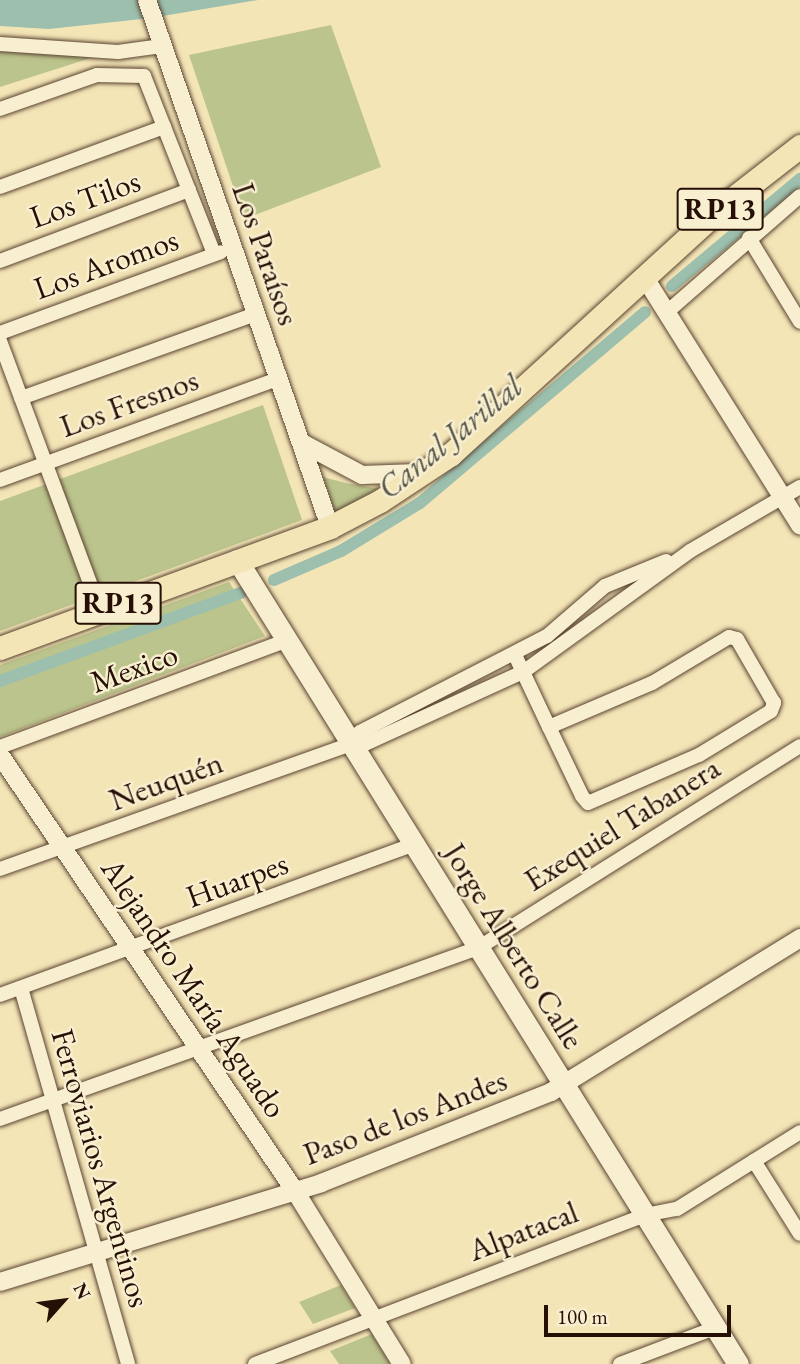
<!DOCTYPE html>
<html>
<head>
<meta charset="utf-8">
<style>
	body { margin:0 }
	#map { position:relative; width:800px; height:1364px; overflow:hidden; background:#f4e5b7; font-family:"EB Garamond",serif }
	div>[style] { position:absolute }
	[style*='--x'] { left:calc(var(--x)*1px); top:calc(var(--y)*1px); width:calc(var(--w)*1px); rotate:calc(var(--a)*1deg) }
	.green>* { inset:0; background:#bcc48d }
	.water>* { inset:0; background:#9cbfae }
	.canal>* { height:12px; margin:-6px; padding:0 6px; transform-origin:6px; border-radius:6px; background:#9cbfae }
	.roads { filter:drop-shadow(0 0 2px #5a4431) drop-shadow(0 0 2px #5a4431) }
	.minor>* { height:14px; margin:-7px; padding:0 7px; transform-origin:7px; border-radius:7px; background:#f8eed0 }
	.tertiary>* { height:18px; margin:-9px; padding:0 9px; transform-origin:9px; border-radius:9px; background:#f8eed0 }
	.secondary>* { height:21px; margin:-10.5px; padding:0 10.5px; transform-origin:10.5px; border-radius:10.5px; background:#f8eed0 }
	.primary>* { height:23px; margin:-11.5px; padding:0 11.5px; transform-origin:11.5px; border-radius:11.5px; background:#f4e5b7 }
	span { translate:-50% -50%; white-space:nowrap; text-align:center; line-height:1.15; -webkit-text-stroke:5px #f8eed0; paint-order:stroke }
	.shield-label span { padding:2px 5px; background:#f8eed0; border:2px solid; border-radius:5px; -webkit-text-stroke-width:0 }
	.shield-label { font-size:30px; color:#260f04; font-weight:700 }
	.street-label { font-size:32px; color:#260f04 }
	.water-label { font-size:33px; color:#555548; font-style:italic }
	.north { position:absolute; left:28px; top:1266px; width:70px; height:70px; -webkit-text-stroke:5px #f8eed0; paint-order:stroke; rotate:62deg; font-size:19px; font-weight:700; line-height:28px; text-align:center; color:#260f04 }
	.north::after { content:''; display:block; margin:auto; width:24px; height:32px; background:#260f04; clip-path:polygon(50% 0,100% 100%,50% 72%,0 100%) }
	.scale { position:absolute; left:544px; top:1305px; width:187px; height:32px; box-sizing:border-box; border:4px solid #260f04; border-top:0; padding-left:9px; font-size:21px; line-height:24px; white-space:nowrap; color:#260f04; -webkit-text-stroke:5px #f8eed0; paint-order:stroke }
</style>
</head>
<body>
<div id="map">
	<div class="green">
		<i style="clip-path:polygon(331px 25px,381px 167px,244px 219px,189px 55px)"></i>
		<i style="clip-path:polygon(0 51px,94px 57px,0 87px)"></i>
		<i style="clip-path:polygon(263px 405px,302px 520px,0 631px,0 501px)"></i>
		<i style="clip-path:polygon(323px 477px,346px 483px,386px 490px,337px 518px)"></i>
		<i style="clip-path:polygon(229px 582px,265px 636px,0 737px,0 665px)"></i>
		<i style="clip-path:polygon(341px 1285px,355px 1308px,313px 1324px,299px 1302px)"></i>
		<i style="clip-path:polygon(372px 1334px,390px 1364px,339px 1364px,330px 1351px)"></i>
	</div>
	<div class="water">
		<i style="clip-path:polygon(0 0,258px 0,151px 18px,49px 29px,0 26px)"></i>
	</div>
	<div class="canal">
		<i style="--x:672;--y:286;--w:167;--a:-39.9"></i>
		<i style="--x:274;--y:580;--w:73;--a:-23.4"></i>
		<i style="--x:341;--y:551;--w:92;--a:-31.3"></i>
		<i style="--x:420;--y:503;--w:295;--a:-40.3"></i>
		<i style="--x:0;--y:681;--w:257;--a:-20.1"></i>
	</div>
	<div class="roads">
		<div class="minor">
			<i style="--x:0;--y:44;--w:118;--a:3.9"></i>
			<i style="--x:118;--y:52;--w:44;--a:-7.8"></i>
			<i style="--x:0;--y:109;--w:103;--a:-19.3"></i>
			<i style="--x:97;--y:75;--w:47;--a:1.2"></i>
			<i style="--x:144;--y:76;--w:191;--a:68.5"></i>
			<i style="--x:0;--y:187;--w:175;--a:-20.1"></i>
			<i style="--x:749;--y:238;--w:98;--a:58.7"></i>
			<i style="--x:0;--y:261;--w:202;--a:-20.6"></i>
			<i style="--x:667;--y:312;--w:176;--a:-41.1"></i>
			<i style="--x:0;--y:333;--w:235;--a:-20.1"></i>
			<i style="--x:0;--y:341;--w:287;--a:69.6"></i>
			<i style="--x:21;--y:398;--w:249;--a:-19.7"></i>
			<i style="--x:0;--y:480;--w:296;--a:-20"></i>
			<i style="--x:515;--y:655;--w:19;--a:65"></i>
			<i style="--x:523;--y:672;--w:61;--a:64.7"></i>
			<i style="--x:549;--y:727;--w:76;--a:64.4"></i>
			<i style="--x:582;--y:796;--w:9;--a:49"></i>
			<i style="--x:588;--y:803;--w:121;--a:-23.4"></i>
			<i style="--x:699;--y:755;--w:84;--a:-31.4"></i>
			<i style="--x:771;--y:711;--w:9;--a:-69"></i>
			<i style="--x:774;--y:703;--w:74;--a:-120"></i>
			<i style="--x:737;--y:639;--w:8;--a:-166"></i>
			<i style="--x:729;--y:637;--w:90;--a:149.1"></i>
			<i style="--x:652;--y:683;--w:112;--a:156.9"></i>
			<i style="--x:351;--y:744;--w:15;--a:-53"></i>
			<i style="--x:360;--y:732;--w:210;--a:-27.2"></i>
			<i style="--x:547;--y:636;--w:77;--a:-40.8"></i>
			<i style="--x:605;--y:586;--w:66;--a:-22.3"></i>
			<i style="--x:0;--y:747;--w:306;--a:-20.4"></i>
			<i style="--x:0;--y:869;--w:373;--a:-19.6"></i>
			<i style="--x:351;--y:744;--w:14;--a:0"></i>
			<i style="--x:365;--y:744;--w:174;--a:-24.5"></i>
			<i style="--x:523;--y:672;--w:206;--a:-35.9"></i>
			<i style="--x:690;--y:551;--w:127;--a:-30.2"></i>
			<i style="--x:21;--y:988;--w:391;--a:74.1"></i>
			<i style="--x:0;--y:995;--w:441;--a:-20"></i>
			<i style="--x:0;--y:1119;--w:508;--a:-19.68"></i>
			<i style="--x:478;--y:948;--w:380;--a:-32.1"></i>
			<i style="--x:754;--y:1161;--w:86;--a:57.8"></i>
			<i style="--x:255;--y:1364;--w:417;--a:-20.9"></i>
			<i style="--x:645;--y:1215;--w:33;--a:-11"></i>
			<i style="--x:677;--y:1209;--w:145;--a:-32"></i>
			<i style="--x:620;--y:1364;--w:102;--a:-20.8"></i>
		</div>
		<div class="tertiary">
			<i style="--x:147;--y:0;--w:558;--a:70.85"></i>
			<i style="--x:645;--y:278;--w:292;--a:57.9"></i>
			<i style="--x:302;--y:443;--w:68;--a:28.1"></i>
			<i style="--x:362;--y:475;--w:55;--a:-2.1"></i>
			<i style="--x:0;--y:755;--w:526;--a:55.92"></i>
			<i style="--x:295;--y:1191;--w:203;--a:58.3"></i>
			<i style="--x:0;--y:1282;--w:336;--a:-17.1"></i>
			<i style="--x:321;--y:1183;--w:247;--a:-21.6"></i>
			<i style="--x:551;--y:1092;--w:293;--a:-31.7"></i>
		</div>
		<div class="secondary">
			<i style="--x:237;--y:560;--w:947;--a:58.07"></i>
		</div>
		<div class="primary">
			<i style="--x:0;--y:648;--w:351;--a:-20.1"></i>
			<i style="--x:330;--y:527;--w:56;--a:-27.5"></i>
			<i style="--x:380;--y:501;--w:85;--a:-33.5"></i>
			<i style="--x:451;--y:454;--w:368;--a:-42.4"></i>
			<i style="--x:723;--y:206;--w:98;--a:-37.9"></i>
		</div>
	</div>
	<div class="shield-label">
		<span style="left:720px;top:209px">RP13</span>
		<span style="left:118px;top:603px">RP13</span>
	</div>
	<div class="street-label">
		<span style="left:85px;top:199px;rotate:-20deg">Los Tilos</span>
		<span style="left:266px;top:254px;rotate:71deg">Los Paraísos</span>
		<span style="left:106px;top:264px;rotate:-20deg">Los Aromos</span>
		<span style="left:129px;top:403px;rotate:-20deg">Los Fresnos</span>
		<span style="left:134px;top:668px;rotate:-20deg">Mexico</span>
		<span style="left:166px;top:781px;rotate:-20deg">Neuquén</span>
		<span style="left:622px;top:824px;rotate:-32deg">Exequiel Tabanera</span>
		<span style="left:237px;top:880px;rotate:-20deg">Huarpes</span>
		<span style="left:514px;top:946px;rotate:58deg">Jorge Alberto Calle</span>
		<span style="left:194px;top:988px;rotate:56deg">Alejandro María Aguado</span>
		<span style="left:405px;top:1117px;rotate:-21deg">Paso de los Andes</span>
		<span style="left:101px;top:1168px;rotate:74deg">Ferroviarios Argentinos</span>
		<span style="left:523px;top:1231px;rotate:-21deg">Alpatacal</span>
	</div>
	<div class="water-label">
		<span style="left:450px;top:437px;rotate:-39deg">Canal Jarillal</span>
	</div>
	<div class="north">N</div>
	<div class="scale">100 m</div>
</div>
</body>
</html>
